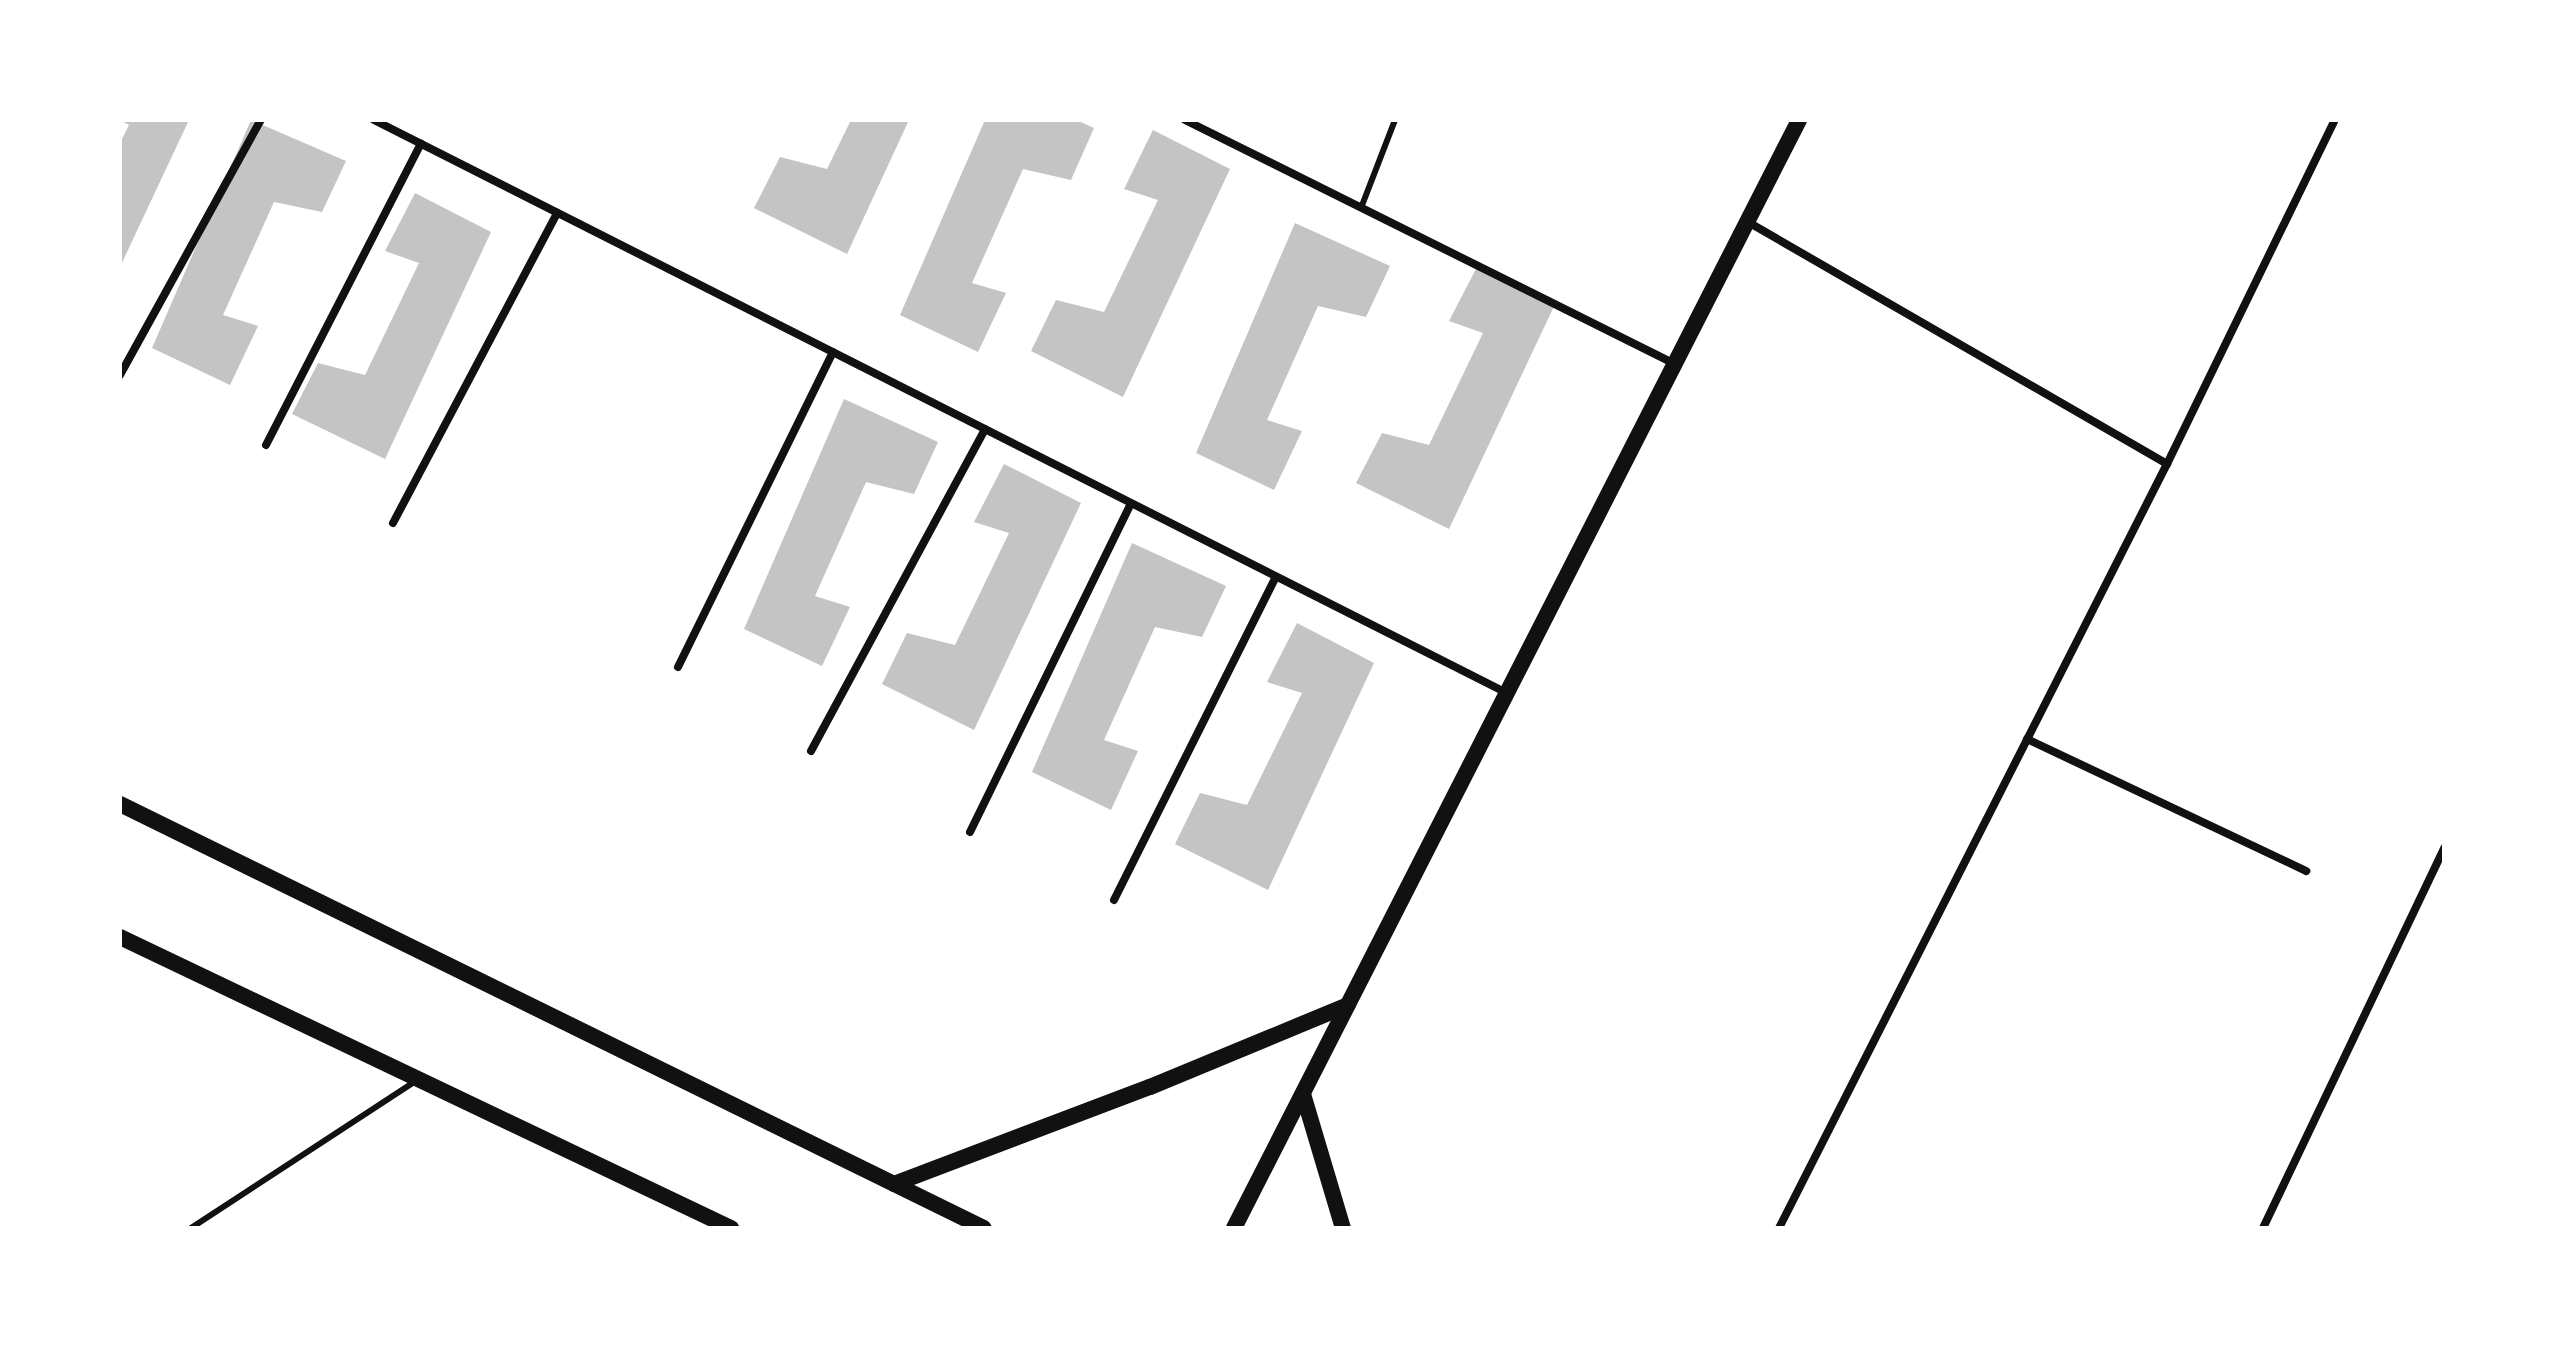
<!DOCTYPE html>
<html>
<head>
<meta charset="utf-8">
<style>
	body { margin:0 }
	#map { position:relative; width:2564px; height:1348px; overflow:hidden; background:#fff; font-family:Signika,sans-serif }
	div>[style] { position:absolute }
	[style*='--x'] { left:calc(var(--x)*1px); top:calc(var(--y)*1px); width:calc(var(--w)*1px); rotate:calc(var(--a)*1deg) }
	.building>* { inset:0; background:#c4c4c4 }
	.service>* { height:6px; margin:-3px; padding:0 3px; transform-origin:3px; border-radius:3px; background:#111 }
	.minor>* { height:8px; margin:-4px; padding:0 4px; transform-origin:4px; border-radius:4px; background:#111 }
	.secondary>* { height:16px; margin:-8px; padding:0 8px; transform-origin:8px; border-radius:8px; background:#111 }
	span { translate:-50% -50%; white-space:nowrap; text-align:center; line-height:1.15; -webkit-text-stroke:8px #fff; paint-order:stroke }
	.frame { position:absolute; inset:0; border:122px solid #fff; pointer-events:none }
</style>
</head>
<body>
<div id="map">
	<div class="building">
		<i style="clip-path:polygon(120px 120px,189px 120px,120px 267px,120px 143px,129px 125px)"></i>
		<i style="clip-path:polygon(251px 120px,346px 161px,322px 212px,274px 202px,223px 315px,258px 326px,230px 385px,152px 348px)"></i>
		<i style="clip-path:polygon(851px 120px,909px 120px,847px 254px,754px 208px,780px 157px,827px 169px)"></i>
		<i style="clip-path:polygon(985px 120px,1076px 120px,1094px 128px,1071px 180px,1023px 169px,972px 283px,1006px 293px,978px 352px,900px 315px)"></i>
		<i style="clip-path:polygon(1153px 130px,1230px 169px,1123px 397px,1031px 351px,1056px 300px,1104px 312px,1158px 200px,1124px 189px)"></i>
		<i style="clip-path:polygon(415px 193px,491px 232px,385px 459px,292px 414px,318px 363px,365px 375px,419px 263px,385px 251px)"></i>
		<i style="clip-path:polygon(1295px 223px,1390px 266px,1366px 317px,1318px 306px,1267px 420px,1302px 431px,1274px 490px,1196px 453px)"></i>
		<i style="clip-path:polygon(1479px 263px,1556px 302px,1449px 529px,1356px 483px,1382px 433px,1429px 445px,1483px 333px,1449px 321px)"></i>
		<i style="clip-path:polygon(844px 399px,938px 442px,914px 494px,866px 482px,815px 596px,850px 607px,822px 666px,744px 629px)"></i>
		<i style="clip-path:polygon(1004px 464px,1081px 503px,974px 730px,882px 684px,907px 633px,955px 645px,1009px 533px,974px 522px)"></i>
		<i style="clip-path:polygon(1132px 543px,1226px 586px,1202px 637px,1155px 627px,1104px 740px,1138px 751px,1111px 810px,1032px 772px)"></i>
		<i style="clip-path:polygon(1297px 623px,1374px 663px,1268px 890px,1175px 844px,1200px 793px,1247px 805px,1302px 693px,1267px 682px)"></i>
	</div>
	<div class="service">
		<i style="--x:1361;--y:208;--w:94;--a:-68.9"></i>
		<i style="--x:191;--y:1228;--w:269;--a:-33.2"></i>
	</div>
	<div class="minor">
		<i style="--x:374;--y:120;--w:1270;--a:26.83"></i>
		<i style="--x:1185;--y:120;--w:547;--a:26.47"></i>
		<i style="--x:1748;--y:222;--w:484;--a:30"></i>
		<i style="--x:120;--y:375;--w:291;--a:-61.1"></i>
		<i style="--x:266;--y:445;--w:339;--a:-62.8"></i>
		<i style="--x:393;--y:523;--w:351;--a:-62.1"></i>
		<i style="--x:678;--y:667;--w:351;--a:-63.8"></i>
		<i style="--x:2027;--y:739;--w:309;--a:25.3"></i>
		<i style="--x:811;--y:751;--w:366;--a:-61.6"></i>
		<i style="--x:970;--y:832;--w:366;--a:-63.9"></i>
		<i style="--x:1114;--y:900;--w:361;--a:-63.4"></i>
		<i style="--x:1779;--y:1228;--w:857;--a:-63.08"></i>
		<i style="--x:2167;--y:464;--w:383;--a:-64"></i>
		<i style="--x:2263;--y:1228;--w:421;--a:-64.5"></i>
	</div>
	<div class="secondary">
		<i style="--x:120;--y:804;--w:962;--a:26.14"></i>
		<i style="--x:120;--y:937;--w:677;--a:25.47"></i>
		<i style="--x:1303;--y:1094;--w:140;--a:73.4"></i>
		<i style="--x:894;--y:1184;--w:274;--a:-20.8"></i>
		<i style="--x:1150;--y:1087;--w:214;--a:-22.5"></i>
		<i style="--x:1234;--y:1228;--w:1244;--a:-62.98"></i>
	</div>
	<div class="frame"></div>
</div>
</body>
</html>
